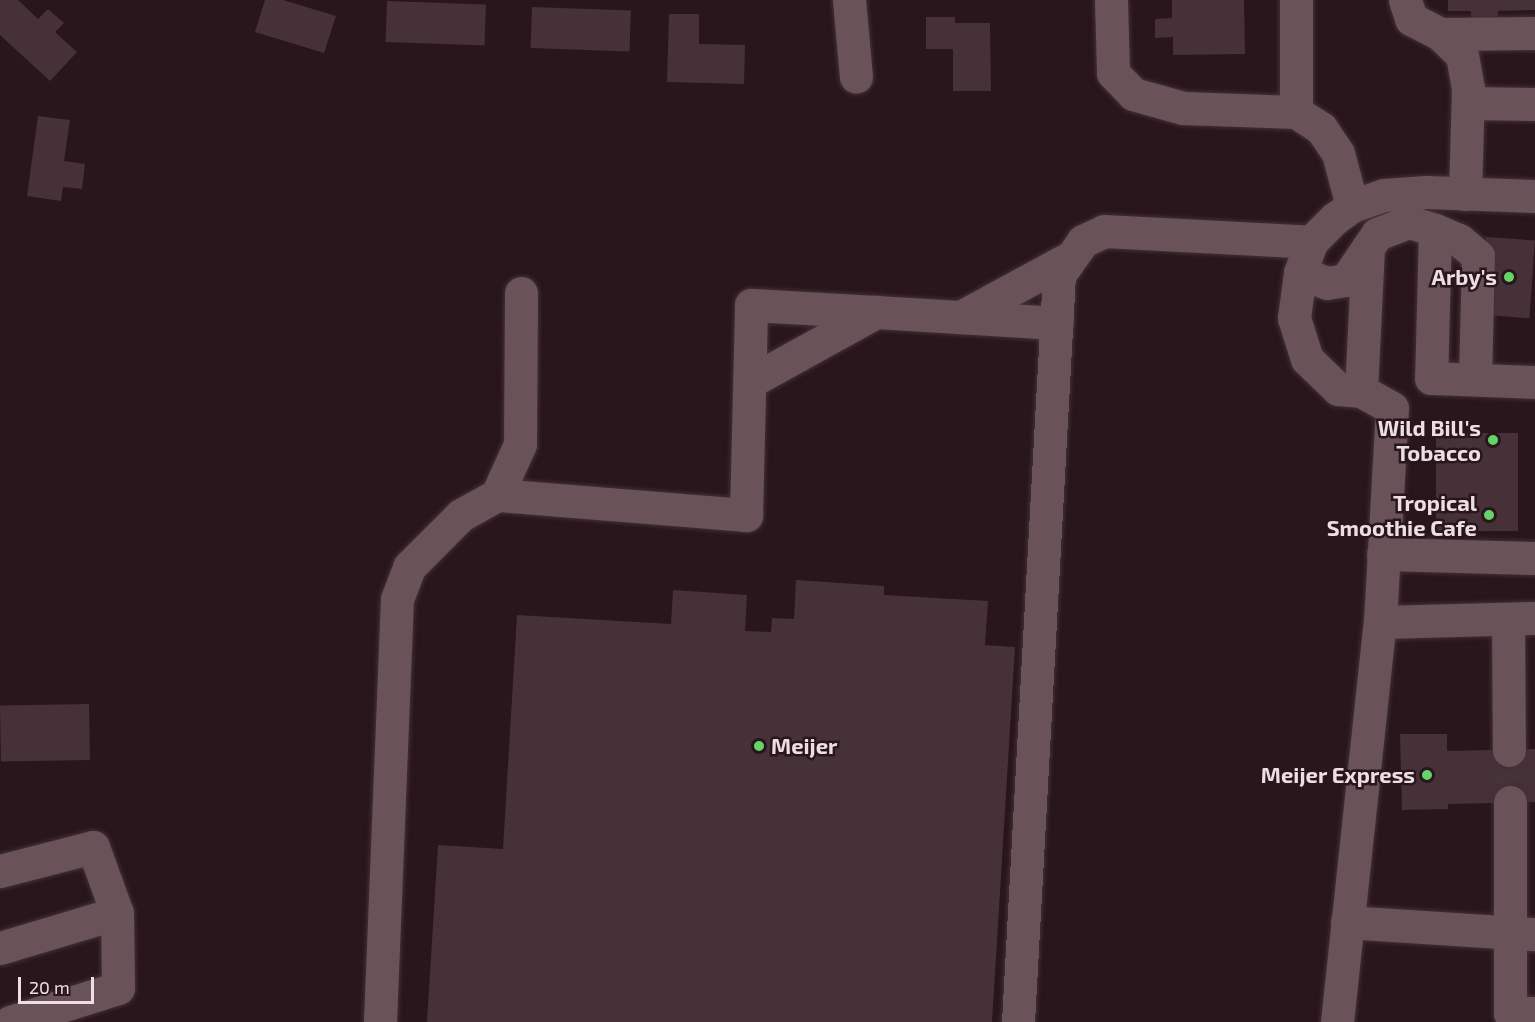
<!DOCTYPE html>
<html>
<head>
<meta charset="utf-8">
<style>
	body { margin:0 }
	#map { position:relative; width:1535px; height:1022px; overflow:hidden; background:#29151c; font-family:"Exo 2",sans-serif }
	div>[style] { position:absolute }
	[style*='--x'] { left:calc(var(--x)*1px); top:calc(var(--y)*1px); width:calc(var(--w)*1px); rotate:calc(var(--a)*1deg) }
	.building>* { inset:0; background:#473138; transform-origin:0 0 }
	.minor-tunnel>* { height:33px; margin-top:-16.5px; transform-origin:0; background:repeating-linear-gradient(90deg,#46333a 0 33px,transparent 0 49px) }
	.roads { filter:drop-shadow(0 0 2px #403236) drop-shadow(0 0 2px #403236) }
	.minor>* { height:33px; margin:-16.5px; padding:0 16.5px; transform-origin:16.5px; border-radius:16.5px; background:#6a5259 }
	.dots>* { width:16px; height:16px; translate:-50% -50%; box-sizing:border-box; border:3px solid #29151c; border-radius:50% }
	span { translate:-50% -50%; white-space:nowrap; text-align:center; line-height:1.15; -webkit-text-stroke:5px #29151c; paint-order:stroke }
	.poi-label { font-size:22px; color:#ecdee2; font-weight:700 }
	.right { translate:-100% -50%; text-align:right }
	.left { translate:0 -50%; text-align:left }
	.scale { position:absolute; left:18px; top:977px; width:76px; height:27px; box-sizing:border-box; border:3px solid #ecdee2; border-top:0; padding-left:8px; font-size:18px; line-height:21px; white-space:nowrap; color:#ecdee2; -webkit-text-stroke:4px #29151c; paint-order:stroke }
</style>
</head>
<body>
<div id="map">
	<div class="building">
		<i style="clip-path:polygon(0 0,18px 0,38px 19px,48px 9px,64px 23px,55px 32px,77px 52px,50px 81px,0 35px)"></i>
		<i style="clip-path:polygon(265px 0,283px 0,336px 16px,324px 53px,255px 32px)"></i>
		<i style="clip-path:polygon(1172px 0,1244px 0,1245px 54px,1173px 55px,1173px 37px,1155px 38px,1155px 19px,1172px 18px)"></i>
		<i style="clip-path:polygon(1448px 0,1535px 0,1535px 10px,1498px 11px,1498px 17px,1471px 18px,1471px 11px,1448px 11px)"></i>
		<i style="left:387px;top:1px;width:99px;height:41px;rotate:2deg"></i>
		<i style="left:532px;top:7px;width:99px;height:41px;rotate:2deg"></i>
		<i style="clip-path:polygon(669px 14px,699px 14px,699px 44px,745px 45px,744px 84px,667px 82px)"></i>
		<i style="clip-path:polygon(926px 17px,955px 17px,955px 23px,990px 23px,991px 91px,953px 91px,953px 49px,926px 49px)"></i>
		<i style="clip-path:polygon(38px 116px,70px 120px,64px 161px,85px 164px,82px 189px,63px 187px,61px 201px,27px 196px)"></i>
		<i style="left:1486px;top:237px;width:49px;height:78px;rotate:4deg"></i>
		<i style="left:1436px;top:433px;width:82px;height:98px"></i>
		<i style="clip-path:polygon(796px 580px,884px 586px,884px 595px,988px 601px,985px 645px,1015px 647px,992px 1022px,427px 1022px,438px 845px,503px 849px,517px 615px,671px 624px,673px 590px,747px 595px,745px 631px,771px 632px,772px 618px,794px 619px)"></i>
		<i style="left:89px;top:704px;width:56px;height:89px;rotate:89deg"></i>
		<i style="clip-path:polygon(1400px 734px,1447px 734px,1447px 751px,1535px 749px,1535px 802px,1448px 804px,1448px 809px,1402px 810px)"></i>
	</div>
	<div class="minor-tunnel">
		<i style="--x:1509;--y:750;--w:52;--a:88.9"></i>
	</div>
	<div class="roads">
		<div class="minor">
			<i style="--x:849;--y:0;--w:77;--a:84.8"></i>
			<i style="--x:1111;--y:0;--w:73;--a:88.4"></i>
			<i style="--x:1113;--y:73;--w:29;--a:46"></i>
			<i style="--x:1133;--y:94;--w:52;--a:15.6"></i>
			<i style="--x:1183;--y:108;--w:113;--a:2"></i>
			<i style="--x:1296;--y:112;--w:30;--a:33"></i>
			<i style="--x:1321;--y:128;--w:30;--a:56"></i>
			<i style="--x:1338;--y:153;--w:55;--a:75.2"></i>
			<i style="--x:1296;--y:0;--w:112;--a:90"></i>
			<i style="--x:1405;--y:0;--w:20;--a:72"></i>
			<i style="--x:1411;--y:19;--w:33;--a:27"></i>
			<i style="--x:1440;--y:34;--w:30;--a:44"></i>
			<i style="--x:1462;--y:55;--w:34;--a:80"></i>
			<i style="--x:1468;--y:88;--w:106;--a:91.6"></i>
			<i style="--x:1440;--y:34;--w:95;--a:-0.6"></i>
			<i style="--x:1468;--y:103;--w:67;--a:0.9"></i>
			<i style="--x:1435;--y:230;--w:26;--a:23"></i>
			<i style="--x:1459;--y:240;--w:25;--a:40"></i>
			<i style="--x:1478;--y:256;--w:123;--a:91.4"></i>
			<i style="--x:1300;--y:273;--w:29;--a:20"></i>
			<i style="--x:1327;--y:283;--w:19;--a:-9"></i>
			<i style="--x:1346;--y:280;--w:55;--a:-56"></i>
			<i style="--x:1377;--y:234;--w:34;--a:-21"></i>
			<i style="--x:1409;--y:222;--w:27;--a:17"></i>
			<i style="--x:1435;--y:230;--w:148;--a:91.5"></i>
			<i style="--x:1431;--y:378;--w:104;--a:2.2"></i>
			<i style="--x:961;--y:317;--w:119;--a:-28.5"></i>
			<i style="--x:751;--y:381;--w:143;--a:-28.9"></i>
			<i style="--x:876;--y:312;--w:181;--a:3.5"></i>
			<i style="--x:1361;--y:391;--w:144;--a:-87.2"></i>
			<i style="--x:497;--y:495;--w:56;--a:-65.7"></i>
			<i style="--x:520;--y:444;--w:151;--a:-89.6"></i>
			<i style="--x:1383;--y:554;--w:152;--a:1.5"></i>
			<i style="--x:1508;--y:619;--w:131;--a:89.6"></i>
			<i style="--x:1380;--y:622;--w:155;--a:-1.5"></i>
			<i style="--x:1510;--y:802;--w:211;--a:90"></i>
			<i style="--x:1510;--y:1013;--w:25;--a:0"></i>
			<i style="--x:0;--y:871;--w:96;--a:-14.5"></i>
			<i style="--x:93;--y:847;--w:70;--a:70"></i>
			<i style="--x:117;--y:913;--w:75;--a:89.2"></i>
			<i style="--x:118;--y:988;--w:113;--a:162.5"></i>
			<i style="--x:1347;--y:922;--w:188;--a:3.7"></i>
			<i style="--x:0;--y:948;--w:122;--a:-16.7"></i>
			<i style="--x:380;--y:1022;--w:423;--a:-87.7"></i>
			<i style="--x:397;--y:599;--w:34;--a:-69"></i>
			<i style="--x:409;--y:567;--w:74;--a:-45"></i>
			<i style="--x:461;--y:515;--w:41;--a:-29.1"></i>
			<i style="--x:497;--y:495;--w:250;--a:4.6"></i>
			<i style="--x:746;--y:515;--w:210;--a:-88.6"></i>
			<i style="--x:751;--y:305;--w:125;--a:3.2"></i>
			<i style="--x:1018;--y:1022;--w:748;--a:-86.86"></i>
			<i style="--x:1059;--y:275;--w:42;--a:-54.8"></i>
			<i style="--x:1083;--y:241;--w:23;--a:-25"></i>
			<i style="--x:1104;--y:231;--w:207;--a:3"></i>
			<i style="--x:1337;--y:1022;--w:402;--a:-83.9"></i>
			<i style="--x:1380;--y:622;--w:214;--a:-86.8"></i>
			<i style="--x:1392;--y:408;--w:35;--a:-151"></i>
			<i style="--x:1361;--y:391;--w:23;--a:-175"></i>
			<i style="--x:1338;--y:389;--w:43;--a:-135.9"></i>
			<i style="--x:1307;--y:359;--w:43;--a:-107.6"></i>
			<i style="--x:1294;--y:318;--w:45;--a:-82.4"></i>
			<i style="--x:1300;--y:273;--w:33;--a:-70"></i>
			<i style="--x:1311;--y:242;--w:33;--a:-45"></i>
			<i style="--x:1334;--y:219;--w:22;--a:-36"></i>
			<i style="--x:1352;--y:206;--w:34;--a:-19"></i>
			<i style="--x:1384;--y:195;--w:42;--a:-4.1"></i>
			<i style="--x:1426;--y:192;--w:109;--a:2.1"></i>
		</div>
	</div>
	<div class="dots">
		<i style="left:1509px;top:277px;background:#64d468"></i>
		<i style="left:1493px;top:440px;background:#64d468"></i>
		<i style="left:1489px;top:515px;background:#64d468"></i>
		<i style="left:759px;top:746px;background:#64d468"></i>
		<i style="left:1427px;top:775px;background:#64d468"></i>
	</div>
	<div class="poi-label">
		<span class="right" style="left:1497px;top:277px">Arby's</span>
		<span class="right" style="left:1481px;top:440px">Wild Bill's<br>Tobacco</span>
		<span class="right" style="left:1477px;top:515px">Tropical<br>Smoothie Cafe</span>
		<span class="left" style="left:771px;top:746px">Meijer</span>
		<span class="right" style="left:1415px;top:775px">Meijer Express</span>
	</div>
	<div class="scale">20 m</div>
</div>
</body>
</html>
